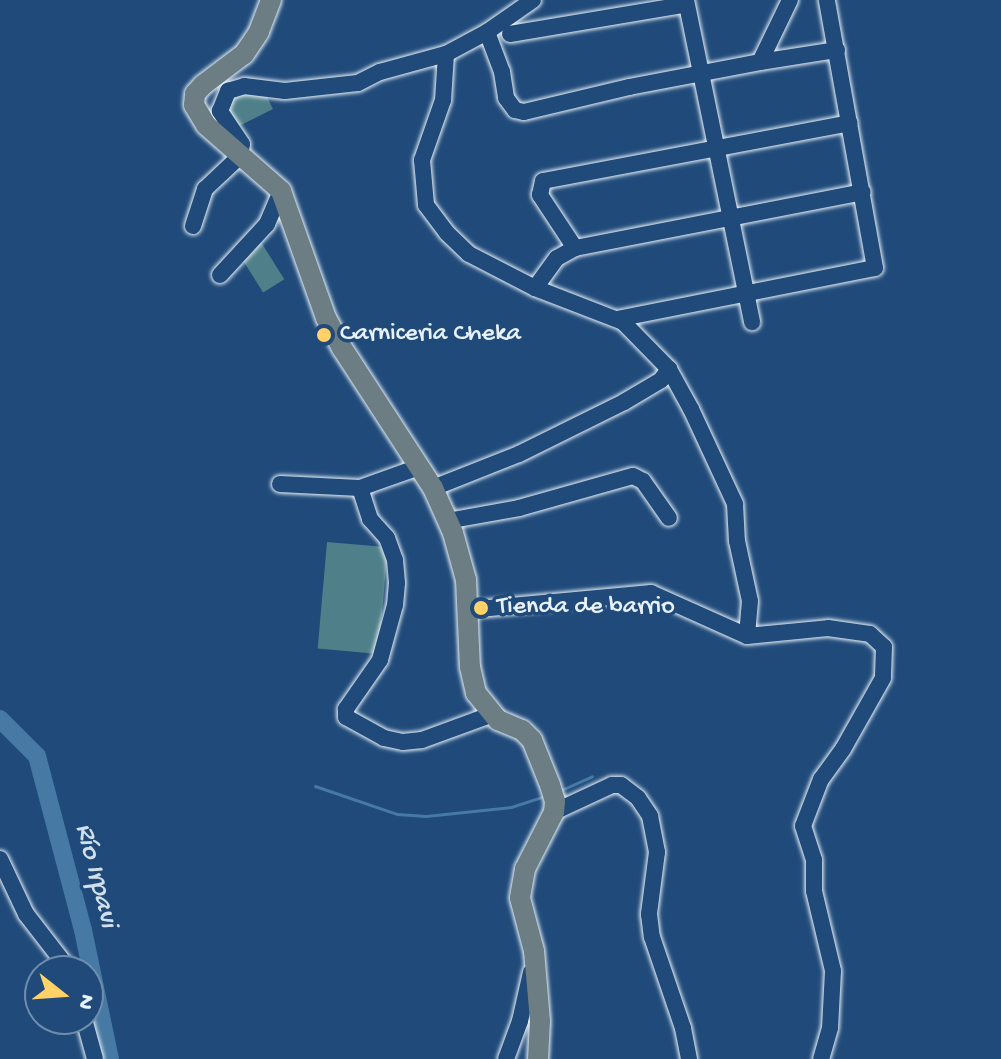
<!DOCTYPE html>
<html>
<head>
<meta charset="utf-8">
<style>
	body { margin:0 }
	#map { position:relative; width:1001px; height:1059px; overflow:hidden; background:#1f4a7a; font-family:"Gochi Hand",sans-serif }
	div>[style] { position:absolute }
	[style*='--x'] { left:calc(var(--x)*1px); top:calc(var(--y)*1px); width:calc(var(--w)*1px); rotate:calc(var(--a)*1deg) }
	.green>* { inset:0; background:#4f7f89; transform-origin:0 0 }
	.stream>* { height:3px; margin:-1.5px; padding:0 1.5px; transform-origin:1.5px; border-radius:1.5px; background:#4679a3 }
	.river>* { height:18px; margin:-9px; padding:0 9px; transform-origin:9px; border-radius:9px; background:#4679a3 }
	.roads { filter:drop-shadow(0 0 2px #e8f1f8) drop-shadow(0 0 2px #e8f1f8) }
	.minor>* { height:16px; margin:-8px; padding:0 8px; transform-origin:8px; border-radius:8px; background:#1f4a7a }
	.major>* { height:20px; margin:-10px; padding:0 10px; transform-origin:10px; border-radius:10px; background:#6c7e84 }
	.dots>* { width:22px; height:22px; translate:-50% -50%; box-sizing:border-box; border:4px solid #1f4a7a; border-radius:50% }
	span { translate:-50% -50%; white-space:nowrap; text-align:center; line-height:1.15; -webkit-text-stroke:7px #1f4a7a; paint-order:stroke }
	.poi-label { font-size:26px; color:#e8f1f8 }
	.left { translate:0 -50%; text-align:left }
	.water-label { font-size:28px; color:#d0dfeb; font-style:italic }
	.north { position:absolute; left:24px; top:955px; width:80px; height:80px; box-sizing:border-box; background:#1f4a7a; border:2px solid #6f8dac; border-radius:50%; rotate:107deg; font-size:22px; font-weight:700; line-height:32px; text-align:center; color:#e8f1f8 }
	.north::after { content:''; display:block; margin:auto; width:28px; height:36px; background:#ffd166; clip-path:polygon(50% 0,100% 100%,50% 72%,0 100%) }
</style>
</head>
<body>
<div id="map">
	<div class="green">
		<i style="clip-path:polygon(241px 93px,266px 95px,273px 109px,239px 126px,228px 112px,231px 98px)"></i>
		<i style="left:261px;top:242px;width:44px;height:25px;rotate:58deg"></i>
		<i style="left:327px;top:542px;width:61px;height:107px;rotate:5deg"></i>
	</div>
	<div class="stream">
		<i style="--x:315;--y:786;--w:87;--a:18.9"></i>
		<i style="--x:397;--y:814;--w:29;--a:4"></i>
		<i style="--x:426;--y:816;--w:85;--a:-6"></i>
		<i style="--x:511;--y:807;--w:36;--a:-18"></i>
		<i style="--x:559;--y:791;--w:36;--a:-24"></i>
	</div>
	<div class="river">
		<i style="--x:0;--y:719;--w:52;--a:45"></i>
		<i style="--x:37;--y:756;--w:180;--a:75.2"></i>
		<i style="--x:83;--y:930;--w:132;--a:78.2"></i>
	</div>
	<div class="roads">
		<div class="minor">
			<i style="--x:686;--y:0;--w:329;--a:78.4"></i>
			<i style="--x:487;--y:32;--w:43;--a:69.4"></i>
			<i style="--x:502;--y:72;--w:26;--a:81"></i>
			<i style="--x:506;--y:98;--w:15;--a:53"></i>
			<i style="--x:515;--y:110;--w:9;--a:13"></i>
			<i style="--x:524;--y:112;--w:108;--a:-13.4"></i>
			<i style="--x:629;--y:87;--w:133;--a:-10.8"></i>
			<i style="--x:760;--y:62;--w:69;--a:-64.2"></i>
			<i style="--x:510;--y:34;--w:176;--a:-9.5"></i>
			<i style="--x:446;--y:54;--w:46;--a:93.7"></i>
			<i style="--x:443;--y:100;--w:64;--a:109.3"></i>
			<i style="--x:422;--y:160;--w:45;--a:84.9"></i>
			<i style="--x:426;--y:205;--w:35;--a:53"></i>
			<i style="--x:447;--y:233;--w:30;--a:44"></i>
			<i style="--x:469;--y:254;--w:74;--a:27.3"></i>
			<i style="--x:535;--y:288;--w:94;--a:21.1"></i>
			<i style="--x:623;--y:322;--w:66;--a:45.6"></i>
			<i style="--x:669;--y:369;--w:46;--a:61.2"></i>
			<i style="--x:691;--y:409;--w:105;--a:65.1"></i>
			<i style="--x:735;--y:504;--w:37;--a:87"></i>
			<i style="--x:737;--y:541;--w:61;--a:77.8"></i>
			<i style="--x:750;--y:601;--w:35;--a:95"></i>
			<i style="--x:760;--y:62;--w:78;--a:-8.9"></i>
			<i style="--x:193;--y:226;--w:39;--a:-72"></i>
			<i style="--x:205;--y:189;--w:48;--a:-43.3"></i>
			<i style="--x:240;--y:156;--w:12;--a:-81"></i>
			<i style="--x:242;--y:144;--w:40;--a:-124"></i>
			<i style="--x:220;--y:111;--w:22;--a:-68"></i>
			<i style="--x:228;--y:91;--w:17;--a:-17"></i>
			<i style="--x:244;--y:86;--w:41;--a:7"></i>
			<i style="--x:285;--y:91;--w:73;--a:-6.3"></i>
			<i style="--x:358;--y:83;--w:25;--a:-27"></i>
			<i style="--x:380;--y:72;--w:68;--a:-15.3"></i>
			<i style="--x:446;--y:54;--w:47;--a:-28.2"></i>
			<i style="--x:487;--y:32;--w:56;--a:-34.8"></i>
			<i style="--x:575;--y:248;--w:64;--a:-123.4"></i>
			<i style="--x:540;--y:195;--w:14;--a:-78"></i>
			<i style="--x:543;--y:181;--w:312;--a:-10.7"></i>
			<i style="--x:220;--y:275;--w:69;--a:-47.3"></i>
			<i style="--x:267;--y:224;--w:36;--a:-67"></i>
			<i style="--x:535;--y:288;--w:37;--a:-54"></i>
			<i style="--x:557;--y:258;--w:21;--a:-29"></i>
			<i style="--x:575;--y:248;--w:293;--a:-11"></i>
			<i style="--x:617;--y:319;--w:263;--a:-11.2"></i>
			<i style="--x:875;--y:268;--w:272;--a:-100.2"></i>
			<i style="--x:280;--y:484;--w:80;--a:2.9"></i>
			<i style="--x:360;--y:488;--w:63;--a:-19.6"></i>
			<i style="--x:360;--y:488;--w:33;--a:72"></i>
			<i style="--x:370;--y:519;--w:25;--a:48"></i>
			<i style="--x:387;--y:538;--w:23;--a:70"></i>
			<i style="--x:395;--y:560;--w:23;--a:85"></i>
			<i style="--x:397;--y:583;--w:22;--a:95"></i>
			<i style="--x:395;--y:605;--w:57;--a:105.3"></i>
			<i style="--x:380;--y:660;--w:60;--a:124.8"></i>
			<i style="--x:346;--y:709;--w:8;--a:90"></i>
			<i style="--x:346;--y:717;--w:43;--a:28.9"></i>
			<i style="--x:384;--y:738;--w:19;--a:12"></i>
			<i style="--x:403;--y:742;--w:19;--a:-6"></i>
			<i style="--x:422;--y:740;--w:76;--a:-20.1"></i>
			<i style="--x:433;--y:488;--w:92;--a:-21.6"></i>
			<i style="--x:519;--y:454;--w:117;--a:-26.3"></i>
			<i style="--x:624;--y:402;--w:43;--a:-30.7"></i>
			<i style="--x:661;--y:380;--w:14;--a:-54"></i>
			<i style="--x:447;--y:521;--w:73;--a:-10.2"></i>
			<i style="--x:519;--y:508;--w:118;--a:-15.7"></i>
			<i style="--x:633;--y:476;--w:11;--a:27"></i>
			<i style="--x:643;--y:481;--w:45;--a:54.9"></i>
			<i style="--x:468;--y:610;--w:184;--a:-5.3"></i>
			<i style="--x:651;--y:593;--w:105;--a:24.1"></i>
			<i style="--x:747;--y:636;--w:81;--a:-5.6"></i>
			<i style="--x:828;--y:628;--w:42;--a:8.1"></i>
			<i style="--x:870;--y:634;--w:19;--a:43"></i>
			<i style="--x:884;--y:647;--w:31;--a:92"></i>
			<i style="--x:883;--y:678;--w:81;--a:119.4"></i>
			<i style="--x:843;--y:749;--w:37;--a:126"></i>
			<i style="--x:821;--y:779;--w:50;--a:111"></i>
			<i style="--x:803;--y:826;--w:36;--a:72"></i>
			<i style="--x:814;--y:860;--w:31;--a:90"></i>
			<i style="--x:814;--y:891;--w:82;--a:76.6"></i>
			<i style="--x:833;--y:971;--w:57;--a:93"></i>
			<i style="--x:830;--y:1028;--w:32;--a:106"></i>
			<i style="--x:554;--y:812;--w:64;--a:-25"></i>
			<i style="--x:612;--y:785;--w:9;--a:0"></i>
			<i style="--x:621;--y:785;--w:21;--a:37"></i>
			<i style="--x:638;--y:798;--w:22;--a:56"></i>
			<i style="--x:650;--y:816;--w:37;--a:79"></i>
			<i style="--x:657;--y:852;--w:63;--a:97.4"></i>
			<i style="--x:649;--y:914;--w:23;--a:83"></i>
			<i style="--x:652;--y:937;--w:96;--a:71.2"></i>
			<i style="--x:683;--y:1028;--w:32;--a:79"></i>
			<i style="--x:0;--y:859;--w:61;--a:64.7"></i>
			<i style="--x:26;--y:914;--w:72;--a:52.3"></i>
			<i style="--x:84;--y:1019;--w:41;--a:74.6"></i>
			<i style="--x:506;--y:1059;--w:40;--a:-69.8"></i>
			<i style="--x:520;--y:1021;--w:50;--a:-77.3"></i>
		</div>
		<div class="major">
			<i style="--x:271;--y:0;--w:34;--a:111"></i>
			<i style="--x:259;--y:32;--w:27;--a:124"></i>
			<i style="--x:244;--y:54;--w:51;--a:142.9"></i>
			<i style="--x:203;--y:85;--w:12;--a:132"></i>
			<i style="--x:195;--y:94;--w:11;--a:95"></i>
			<i style="--x:194;--y:105;--w:23;--a:59"></i>
			<i style="--x:206;--y:125;--w:100;--a:41.3"></i>
			<i style="--x:281;--y:191;--w:135;--a:70.5"></i>
			<i style="--x:326;--y:318;--w:34;--a:62"></i>
			<i style="--x:342;--y:348;--w:167;--a:57"></i>
			<i style="--x:433;--y:488;--w:49;--a:66"></i>
			<i style="--x:453;--y:533;--w:49;--a:74.5"></i>
			<i style="--x:466;--y:580;--w:87;--a:87.4"></i>
			<i style="--x:470;--y:667;--w:27;--a:77"></i>
			<i style="--x:476;--y:693;--w:35;--a:51"></i>
			<i style="--x:498;--y:720;--w:26;--a:23"></i>
			<i style="--x:522;--y:730;--w:14;--a:45"></i>
			<i style="--x:532;--y:740;--w:48;--a:68.2"></i>
			<i style="--x:550;--y:785;--w:17;--a:73"></i>
			<i style="--x:555;--y:801;--w:11;--a:95"></i>
			<i style="--x:554;--y:812;--w:64;--a:117"></i>
			<i style="--x:525;--y:869;--w:29;--a:100"></i>
			<i style="--x:520;--y:898;--w:55;--a:75.2"></i>
			<i style="--x:534;--y:951;--w:70;--a:85.1"></i>
			<i style="--x:540;--y:1021;--w:38;--a:93"></i>
		</div>
	</div>
	<div class="dots">
		<i style="left:324px;top:335px;background:#ffd166"></i>
		<i style="left:481px;top:608px;background:#ffd166"></i>
	</div>
	<div class="poi-label">
		<span class="left" style="left:340px;top:335px">Carniceria Cheka</span>
		<span class="left" style="left:497px;top:608px">Tienda de barrio</span>
	</div>
	<div class="water-label">
		<span style="left:95px;top:876px;rotate:76deg">Río Irpavi</span>
	</div>
	<div class="north">N</div>
</div>
</body>
</html>
